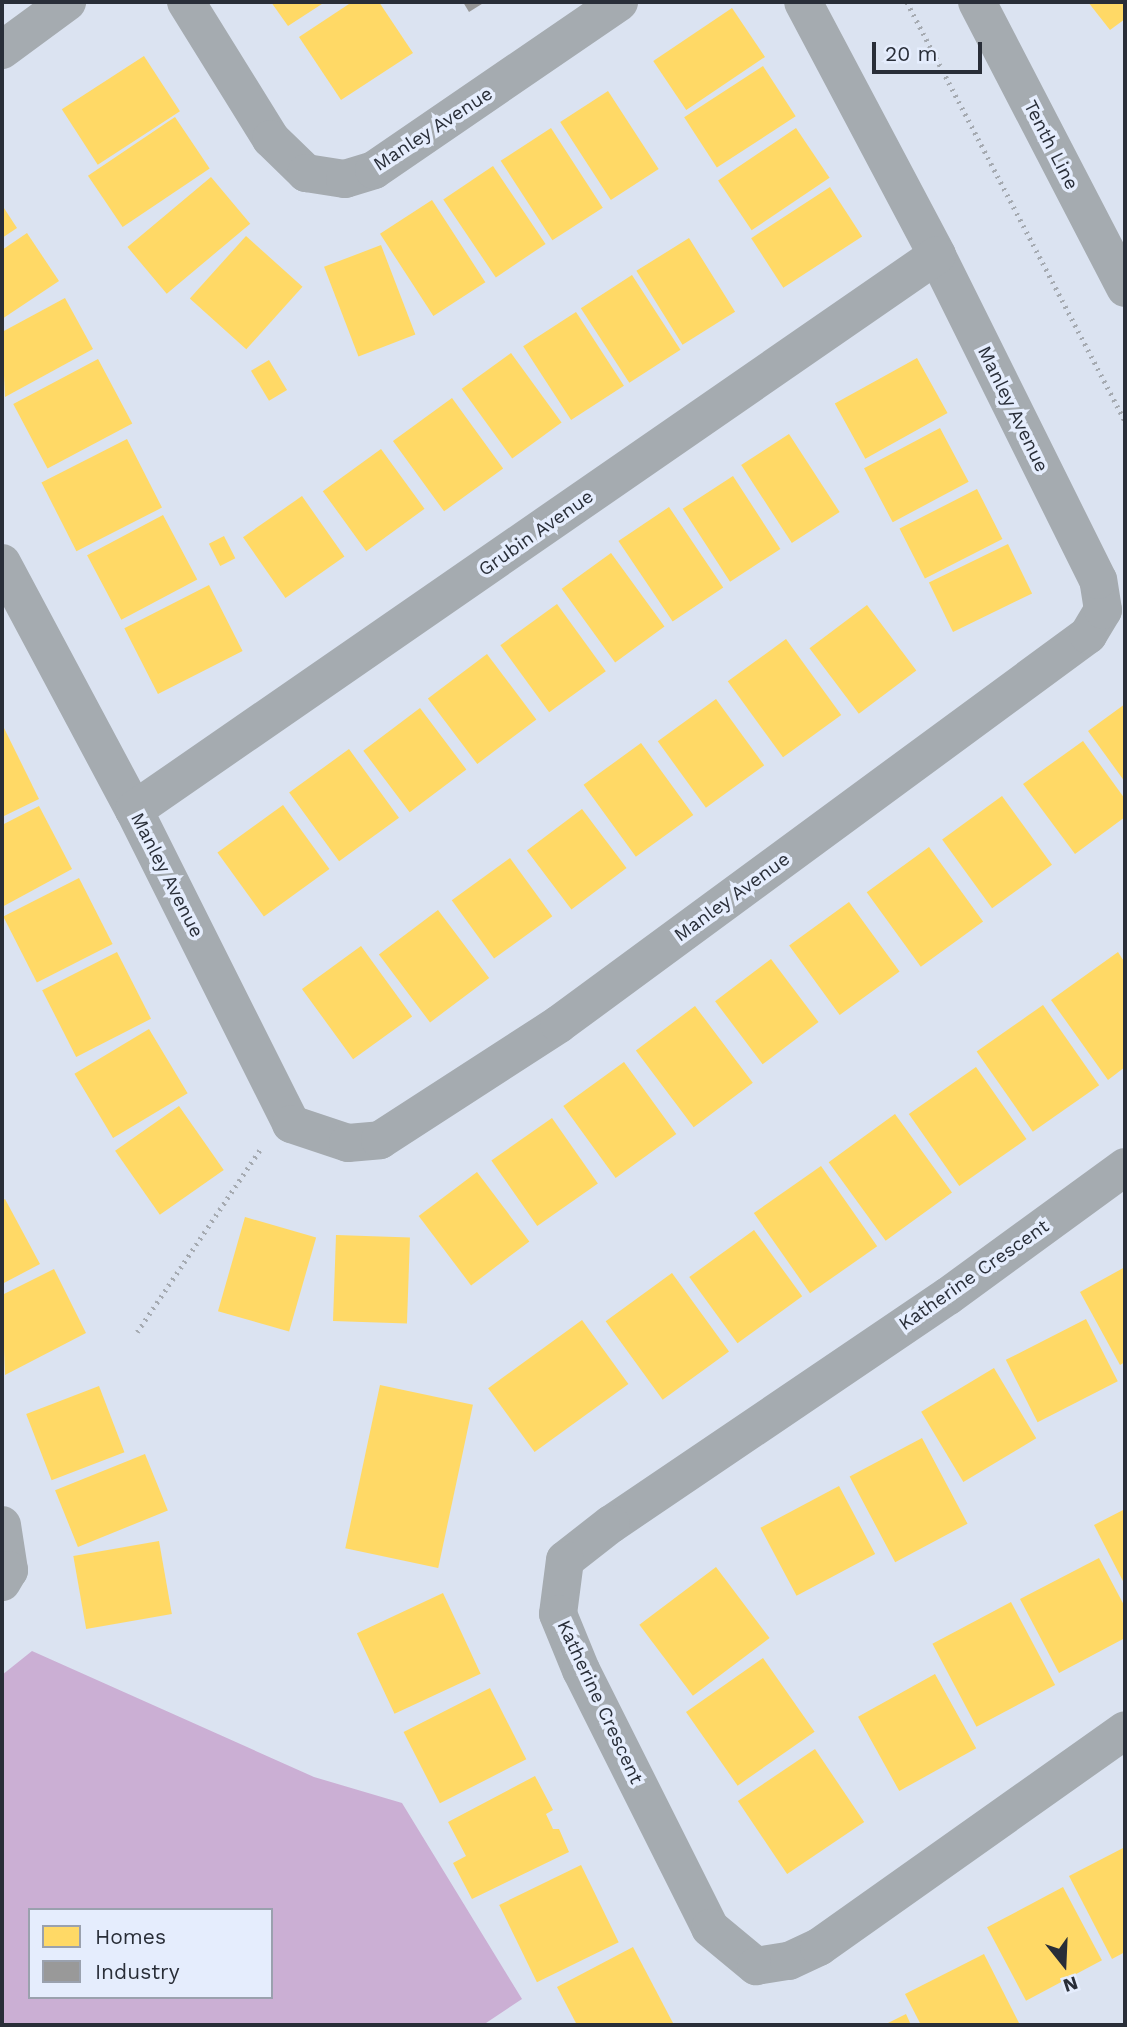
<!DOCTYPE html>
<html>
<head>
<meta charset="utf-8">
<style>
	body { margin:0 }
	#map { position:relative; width:1127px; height:2027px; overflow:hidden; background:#dbe3f1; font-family:"Work Sans",sans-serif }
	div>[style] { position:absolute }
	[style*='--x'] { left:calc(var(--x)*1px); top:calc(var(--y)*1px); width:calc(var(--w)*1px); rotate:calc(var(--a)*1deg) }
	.forest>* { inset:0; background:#cbafd4 }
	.homes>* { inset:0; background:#ffd966; transform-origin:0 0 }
	.industry>* { inset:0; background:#999 }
	.path>* { height:4.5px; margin-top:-2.25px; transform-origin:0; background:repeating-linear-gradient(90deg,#a5aab1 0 2px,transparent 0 7px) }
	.minor>* { height:38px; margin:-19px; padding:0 19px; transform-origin:19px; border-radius:19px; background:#a5abb0 }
	.tertiary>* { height:38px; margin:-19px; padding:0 19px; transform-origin:19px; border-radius:19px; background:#a5abb0 }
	span { translate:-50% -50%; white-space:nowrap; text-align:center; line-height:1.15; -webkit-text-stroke:7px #e5edfd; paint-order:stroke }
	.street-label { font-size:19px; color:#292e38 }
	.frame { position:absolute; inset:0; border:4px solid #292e38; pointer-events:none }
	.legend { position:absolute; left:28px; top:1908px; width:245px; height:91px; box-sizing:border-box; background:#e5edfd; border:2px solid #9aa1ae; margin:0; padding:9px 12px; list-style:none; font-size:21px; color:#292e38 }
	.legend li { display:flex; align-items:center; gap:14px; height:35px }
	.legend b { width:35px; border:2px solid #9aa1ae }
	.north { position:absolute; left:1029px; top:1929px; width:70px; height:70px; -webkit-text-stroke:5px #e5edfd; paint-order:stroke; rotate:162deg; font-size:19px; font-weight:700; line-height:28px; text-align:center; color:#292e38 }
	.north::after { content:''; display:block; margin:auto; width:24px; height:32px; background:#292e38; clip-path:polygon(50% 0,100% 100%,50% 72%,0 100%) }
	.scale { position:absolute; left:872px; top:42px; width:110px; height:32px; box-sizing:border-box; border:4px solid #292e38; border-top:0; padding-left:9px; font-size:21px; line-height:24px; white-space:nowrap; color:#292e38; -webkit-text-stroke:5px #e5edfd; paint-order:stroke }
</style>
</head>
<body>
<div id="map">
	<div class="forest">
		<i style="clip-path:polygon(evenodd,32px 1651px,314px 1777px,402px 1803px,522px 1999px,483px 2025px,2px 2025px,2px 1675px,32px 1651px,30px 1910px,271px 1910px,271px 1997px,30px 1997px,30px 1910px)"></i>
	</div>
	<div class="homes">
		<i style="clip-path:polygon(271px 2px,325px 2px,288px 26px)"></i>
		<i style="clip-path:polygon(352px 2px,379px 2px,413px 53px,341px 100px,299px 37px)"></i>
		<i style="clip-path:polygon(1088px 2px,1125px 2px,1125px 19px,1110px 30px)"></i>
		<i style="left:732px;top:8px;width:59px;height:95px;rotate:56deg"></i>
		<i style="left:144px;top:56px;width:66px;height:98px;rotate:57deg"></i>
		<i style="left:763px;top:66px;width:60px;height:94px;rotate:57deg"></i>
		<i style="left:608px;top:91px;width:93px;height:57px;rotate:57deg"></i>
		<i style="left:175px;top:117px;width:62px;height:105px;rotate:56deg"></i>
		<i style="left:551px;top:128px;width:95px;height:60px;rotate:57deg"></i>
		<i style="left:796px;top:128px;width:60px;height:94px;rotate:56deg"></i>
		<i style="left:493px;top:166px;width:94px;height:60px;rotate:56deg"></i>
		<i style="left:211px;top:177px;width:61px;height:109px;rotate:50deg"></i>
		<i style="left:830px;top:187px;width:59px;height:94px;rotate:57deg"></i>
		<i style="left:432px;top:200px;width:98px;height:62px;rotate:57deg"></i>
		<i style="clip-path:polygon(2px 205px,17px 228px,2px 238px)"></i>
		<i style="clip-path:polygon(27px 233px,59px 281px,2px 319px,2px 250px)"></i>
		<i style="left:246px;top:236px;width:76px;height:84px;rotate:42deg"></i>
		<i style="left:689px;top:238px;width:87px;height:62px;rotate:58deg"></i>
		<i style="left:381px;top:245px;width:96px;height:61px;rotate:69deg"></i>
		<i style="left:632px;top:275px;width:89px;height:61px;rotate:57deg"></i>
		<i style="clip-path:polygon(65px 298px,93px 349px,5px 397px,2px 332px)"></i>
		<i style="left:576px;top:312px;width:88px;height:63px;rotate:57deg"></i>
		<i style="left:511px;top:353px;width:86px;height:61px;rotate:54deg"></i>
		<i style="left:917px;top:358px;width:63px;height:94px;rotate:61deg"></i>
		<i style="left:98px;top:359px;width:73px;height:96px;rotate:62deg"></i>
		<i style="left:269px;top:360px;width:35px;height:21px;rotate:59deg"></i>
		<i style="left:452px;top:398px;width:87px;height:73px;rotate:54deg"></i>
		<i style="left:940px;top:428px;width:61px;height:86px;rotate:62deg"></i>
		<i style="left:789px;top:434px;width:93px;height:57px;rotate:57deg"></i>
		<i style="left:127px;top:439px;width:77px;height:96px;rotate:63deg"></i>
		<i style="left:381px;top:449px;width:74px;height:72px;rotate:54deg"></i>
		<i style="left:733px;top:476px;width:87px;height:60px;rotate:57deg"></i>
		<i style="left:977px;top:489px;width:56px;height:87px;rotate:63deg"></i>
		<i style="left:302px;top:496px;width:74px;height:72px;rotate:55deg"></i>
		<i style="left:669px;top:507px;width:97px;height:61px;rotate:56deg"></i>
		<i style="left:163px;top:515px;width:73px;height:86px;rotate:62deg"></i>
		<i style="left:224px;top:536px;width:25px;height:17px;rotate:63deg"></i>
		<i style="left:1008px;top:544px;width:55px;height:88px;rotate:64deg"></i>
		<i style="left:611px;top:553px;width:91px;height:61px;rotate:54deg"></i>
		<i style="left:209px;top:585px;width:74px;height:95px;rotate:63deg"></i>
		<i style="left:557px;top:604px;width:83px;height:70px;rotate:54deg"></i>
		<i style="left:867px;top:605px;width:82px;height:72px;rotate:53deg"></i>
		<i style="left:786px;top:639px;width:94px;height:72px;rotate:54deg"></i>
		<i style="left:487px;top:654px;width:82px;height:74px;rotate:53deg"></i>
		<i style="left:716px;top:699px;width:82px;height:72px;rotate:54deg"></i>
		<i style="clip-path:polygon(1125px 704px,1125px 782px,1088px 731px)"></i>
		<i style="left:420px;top:708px;width:77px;height:71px;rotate:53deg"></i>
		<i style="clip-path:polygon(4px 728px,39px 799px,2px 817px,2px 730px)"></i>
		<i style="clip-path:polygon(1083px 741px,1125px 799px,1125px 817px,1075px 854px,1023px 784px)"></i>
		<i style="left:641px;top:743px;width:89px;height:71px;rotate:54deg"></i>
		<i style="left:349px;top:749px;width:85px;height:74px;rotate:54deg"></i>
		<i style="left:1002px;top:796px;width:85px;height:74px;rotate:54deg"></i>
		<i style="left:283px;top:805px;width:79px;height:81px;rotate:54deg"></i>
		<i style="clip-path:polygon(39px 806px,72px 869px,2px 907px,2px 825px)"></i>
		<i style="left:582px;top:809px;width:74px;height:69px;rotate:53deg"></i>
		<i style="left:929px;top:847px;width:92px;height:77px;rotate:54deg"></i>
		<i style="left:510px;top:858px;width:72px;height:72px;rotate:54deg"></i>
		<i style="left:79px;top:878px;width:74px;height:85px;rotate:63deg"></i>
		<i style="left:849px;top:902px;width:86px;height:74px;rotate:54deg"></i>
		<i style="left:438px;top:910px;width:85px;height:74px;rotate:53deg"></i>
		<i style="left:361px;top:946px;width:87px;height:73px;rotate:54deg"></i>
		<i style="left:117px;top:952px;width:75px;height:84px;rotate:63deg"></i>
		<i style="clip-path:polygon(1118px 952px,1125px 963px,1125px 1067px,1108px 1080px,1051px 1000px)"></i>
		<i style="left:771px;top:959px;width:79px;height:70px;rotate:53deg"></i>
		<i style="left:1043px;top:1005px;width:98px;height:81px;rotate:55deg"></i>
		<i style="left:695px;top:1006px;width:96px;height:74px;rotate:53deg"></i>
		<i style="left:149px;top:1029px;width:75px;height:87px;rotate:59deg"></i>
		<i style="left:624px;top:1062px;width:89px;height:75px;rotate:54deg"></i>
		<i style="left:976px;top:1067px;width:88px;height:82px;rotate:55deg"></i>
		<i style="left:179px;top:1106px;width:78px;height:78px;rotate:55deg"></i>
		<i style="left:895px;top:1114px;width:97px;height:82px;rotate:54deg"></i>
		<i style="left:552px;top:1118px;width:80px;height:74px;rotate:55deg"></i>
		<i style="left:821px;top:1166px;width:98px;height:82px;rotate:55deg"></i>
		<i style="left:477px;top:1172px;width:87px;height:73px;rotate:53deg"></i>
		<i style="clip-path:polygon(5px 1199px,40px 1264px,2px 1284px,2px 1201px)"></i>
		<i style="left:245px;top:1217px;width:74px;height:98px;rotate:16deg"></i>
		<i style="left:754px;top:1230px;width:82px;height:80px;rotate:54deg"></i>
		<i style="left:336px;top:1235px;width:74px;height:86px;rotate:2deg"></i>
		<i style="clip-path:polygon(1125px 1267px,1125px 1362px,1120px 1365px,1080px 1292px)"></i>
		<i style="clip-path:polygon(54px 1269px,86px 1333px,5px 1375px,2px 1295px)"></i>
		<i style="left:672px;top:1273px;width:97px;height:82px;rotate:54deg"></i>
		<i style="left:1086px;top:1319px;width:70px;height:90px;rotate:63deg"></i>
		<i style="left:582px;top:1320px;width:79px;height:116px;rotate:54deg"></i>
		<i style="left:994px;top:1368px;width:82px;height:85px;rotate:59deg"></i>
		<i style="left:380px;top:1385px;width:95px;height:167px;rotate:12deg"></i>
		<i style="left:99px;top:1386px;width:71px;height:78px;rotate:69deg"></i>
		<i style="left:922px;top:1438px;width:97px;height:82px;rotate:62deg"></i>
		<i style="left:145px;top:1454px;width:61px;height:97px;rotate:68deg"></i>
		<i style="left:839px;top:1486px;width:77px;height:89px;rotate:62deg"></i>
		<i style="clip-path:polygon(1125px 1509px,1125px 1585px,1094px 1525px)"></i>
		<i style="left:159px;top:1541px;width:74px;height:87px;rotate:80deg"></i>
		<i style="clip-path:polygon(1099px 1558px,1125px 1607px,1125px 1638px,1059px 1673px,1020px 1599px)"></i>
		<i style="left:716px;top:1567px;width:89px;height:96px;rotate:53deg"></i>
		<i style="left:443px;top:1593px;width:89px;height:95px;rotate:65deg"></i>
		<i style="left:1011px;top:1602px;width:94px;height:89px;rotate:62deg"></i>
		<i style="left:763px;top:1658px;width:90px;height:94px;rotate:55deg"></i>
		<i style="left:935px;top:1674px;width:85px;height:88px;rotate:61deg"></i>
		<i style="left:490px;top:1688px;width:80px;height:97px;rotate:63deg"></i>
		<i style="left:815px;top:1749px;width:88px;height:93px;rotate:56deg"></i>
		<i style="clip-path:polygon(535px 1776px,553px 1810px,546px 1814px,553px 1829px,559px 1829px,569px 1852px,472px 1899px,453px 1863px,466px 1856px,448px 1822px)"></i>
		<i style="clip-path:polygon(1125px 1847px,1125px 1952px,1112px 1959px,1069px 1876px)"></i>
		<i style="left:581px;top:1865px;width:86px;height:91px;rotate:64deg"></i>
		<i style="left:1063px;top:1887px;width:83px;height:86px;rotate:62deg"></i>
		<i style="clip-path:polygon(633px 1947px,673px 2023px,577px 2025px,557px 1987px)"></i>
		<i style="clip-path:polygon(984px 1954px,1020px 2025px,921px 2025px,905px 1994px)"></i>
		<i style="clip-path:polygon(906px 2014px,911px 2025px,884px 2025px)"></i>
	</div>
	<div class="industry">
		<i style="clip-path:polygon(463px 2px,485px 2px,469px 12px)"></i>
	</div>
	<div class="path">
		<i style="--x:907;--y:2;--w:471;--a:62.5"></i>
		<i style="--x:137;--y:1332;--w:223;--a:-56"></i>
	</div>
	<div class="minor">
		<i style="--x:186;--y:2;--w:161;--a:58.2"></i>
		<i style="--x:271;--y:139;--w:49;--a:44.2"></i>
		<i style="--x:306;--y:173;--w:39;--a:9"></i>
		<i style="--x:345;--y:179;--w:30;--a:-17"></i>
		<i style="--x:374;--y:170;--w:297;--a:-34.4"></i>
		<i style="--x:2;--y:563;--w:280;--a:61.9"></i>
		<i style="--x:134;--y:810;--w:351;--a:63.4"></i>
		<i style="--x:291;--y:1124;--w:60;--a:18.4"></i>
		<i style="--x:348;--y:1143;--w:32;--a:-5"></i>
		<i style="--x:380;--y:1140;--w:213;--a:-32.9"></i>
		<i style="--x:559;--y:1024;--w:657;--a:-36.33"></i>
		<i style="--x:1088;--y:635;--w:29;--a:-59"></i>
		<i style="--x:1103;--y:610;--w:30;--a:-99"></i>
		<i style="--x:1098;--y:580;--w:363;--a:-116.4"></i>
		<i style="--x:937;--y:255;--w:286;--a:-117.9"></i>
		<i style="--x:134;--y:810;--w:976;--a:-34.65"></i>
		<i style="--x:1125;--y:1167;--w:219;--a:143.9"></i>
		<i style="--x:948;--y:1296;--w:407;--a:145.9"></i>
		<i style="--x:611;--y:1524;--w:58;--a:142"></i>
		<i style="--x:565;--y:1560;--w:54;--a:97.4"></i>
		<i style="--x:558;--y:1614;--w:61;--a:67.7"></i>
		<i style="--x:581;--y:1670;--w:288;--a:63.4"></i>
		<i style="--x:710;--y:1928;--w:60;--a:39.6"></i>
		<i style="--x:756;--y:1966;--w:33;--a:-9"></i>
		<i style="--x:789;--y:1961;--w:33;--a:-25"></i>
		<i style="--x:819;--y:1947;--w:375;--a:-35.3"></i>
		<i style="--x:2;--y:1525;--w:46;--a:81.2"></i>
		<i style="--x:9;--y:1570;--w:14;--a:120"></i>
	</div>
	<div class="tertiary">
		<i style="--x:977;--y:2;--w:322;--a:62.6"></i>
		<i style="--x:2;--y:50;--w:81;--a:-36.4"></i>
	</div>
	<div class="street-label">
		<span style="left:433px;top:129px;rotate:-33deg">Manley Avenue</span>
		<span style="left:1051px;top:145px;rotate:63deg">Tenth Line</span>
		<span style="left:1013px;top:409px;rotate:64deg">Manley Avenue</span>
		<span style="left:536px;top:533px;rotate:-35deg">Grubin Avenue</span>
		<span style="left:167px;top:875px;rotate:63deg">Manley Avenue</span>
		<span style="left:732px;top:897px;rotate:-36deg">Manley Avenue</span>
		<span style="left:974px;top:1275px;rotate:-35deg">Katherine Crescent</span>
		<span style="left:600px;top:1702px;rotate:65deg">Katherine Crescent</span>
	</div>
	<div class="frame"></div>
	<ul class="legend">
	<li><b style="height:19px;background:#ffd966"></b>Homes</li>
	<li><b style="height:19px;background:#999"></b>Industry</li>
	</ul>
	<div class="north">N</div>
	<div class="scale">20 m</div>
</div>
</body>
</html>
